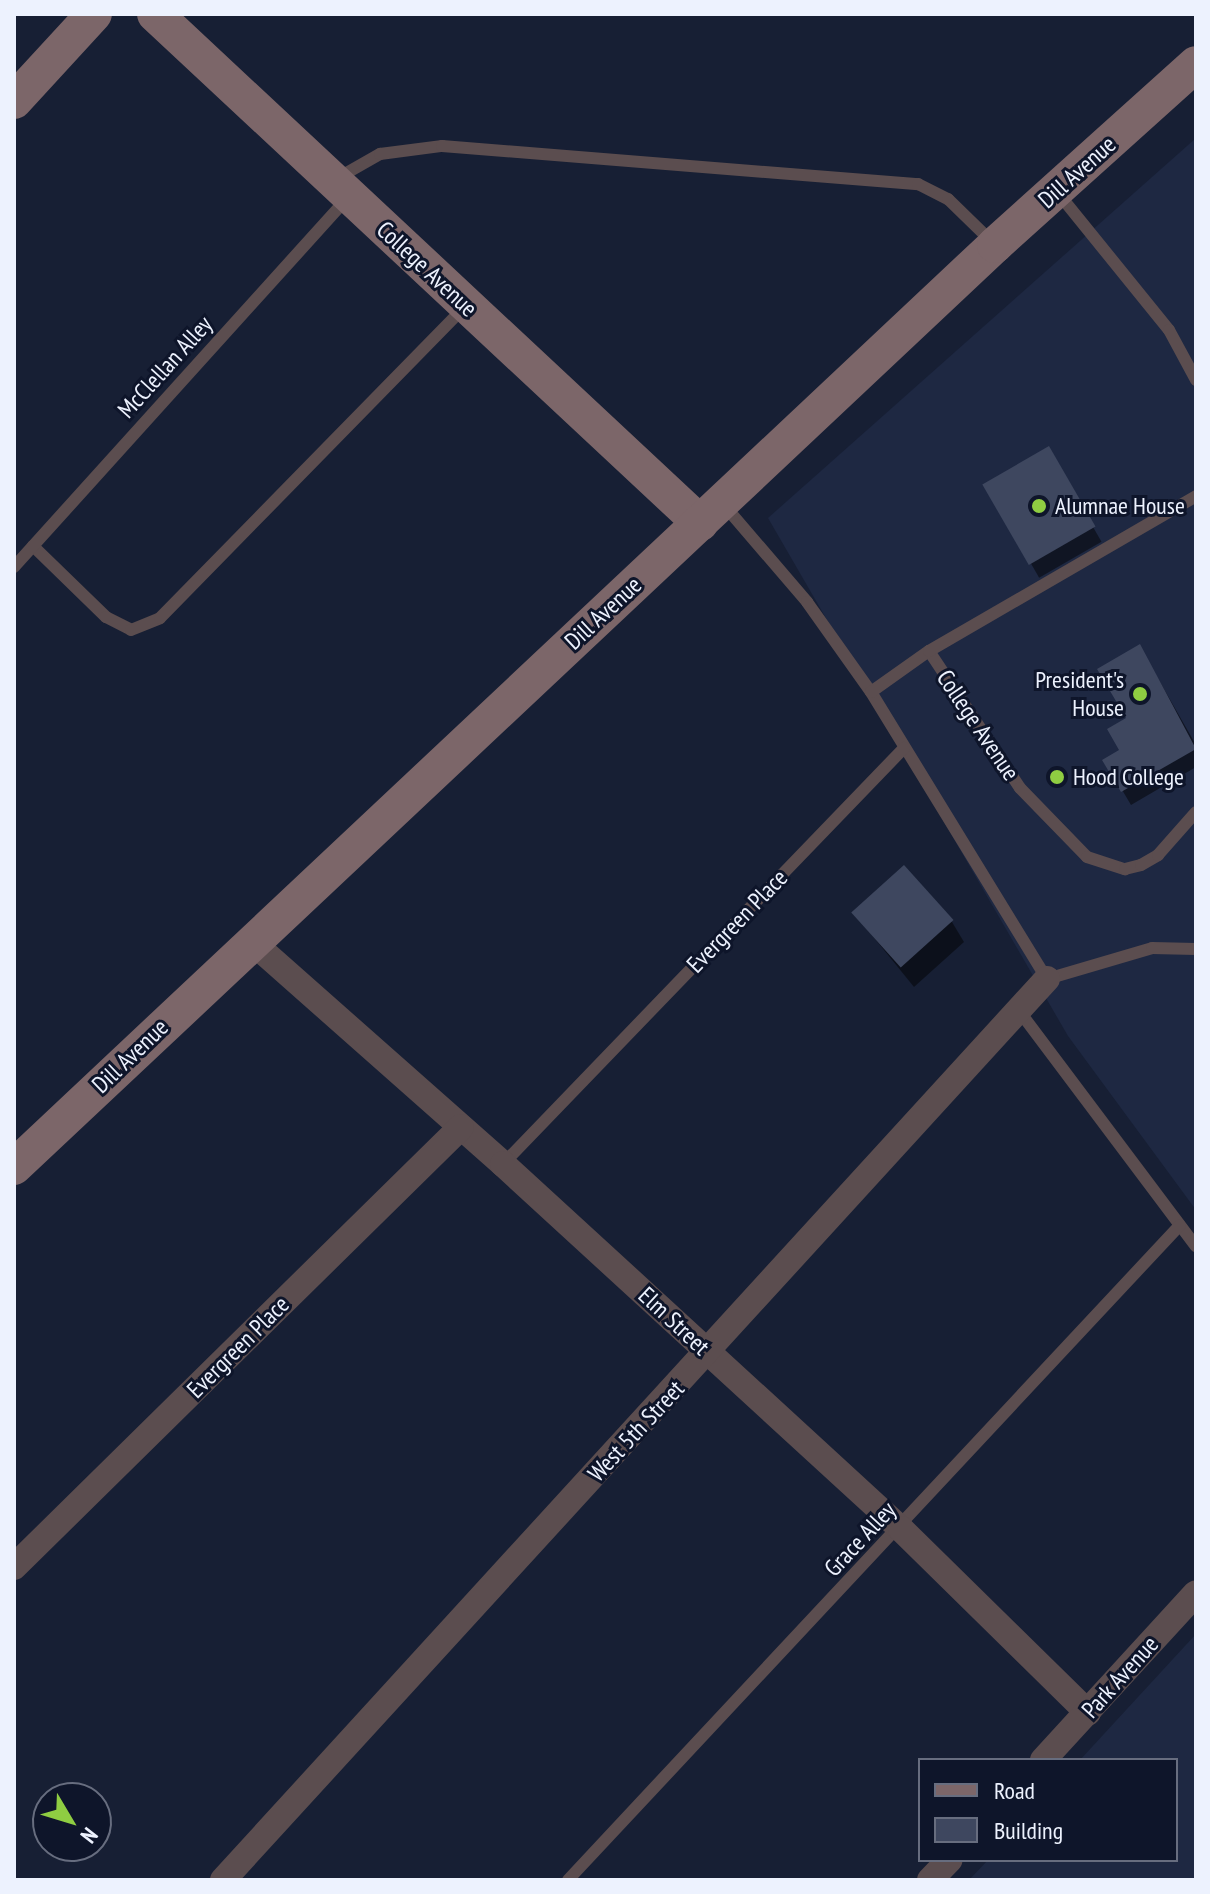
<!DOCTYPE html>
<html>
<head>
<meta charset="utf-8">
<style>
	body { margin:0 }
	#map { position:relative; width:1210px; height:1894px; overflow:hidden; background:#171f34; font-family:"PT Sans Narrow",sans-serif }
	div>[style] { position:absolute }
	[style*='--x'] { left:calc(var(--x)*1px); top:calc(var(--y)*1px); width:calc(var(--w)*1px); rotate:calc(var(--a)*1deg) }
	.built>* { inset:0; background:#1e2842 }
	.shadow>* { inset:0; background:#0007; transform-origin:0 0 }
	.building>* { inset:0; background:#3e475f; transform-origin:0 0 }
	.lane>* { height:12px; margin:-6px; padding:0 6px; transform-origin:6px; border-radius:6px; background:#5b4d4f }
	.street>* { height:26px; margin:-13px; padding:0 13px; transform-origin:13px; border-radius:13px; background:#5b4d4f }
	.secondary>* { height:36px; margin:-18px; padding:0 18px; transform-origin:18px; border-radius:18px; background:#7c6669 }
	.dots>* { width:22px; height:22px; translate:-50% -50%; box-sizing:border-box; border:4px solid #0e152a; border-radius:50% }
	span { translate:-50% -50%; white-space:nowrap; text-align:center; line-height:1.15; -webkit-text-stroke:6px #0e152a; paint-order:stroke }
	.street-label { font-size:24px; color:#edf2fe }
	.poi-label { font-size:24px; color:#edf2fe }
	.left { translate:0 -50%; text-align:left }
	.right { translate:-100% -50%; text-align:right }
	.frame { position:absolute; inset:0; border:16px solid #edf2fe; pointer-events:none }
	.legend { position:absolute; left:918px; top:1758px; width:260px; height:104px; box-sizing:border-box; background:#0e152a; border:2px solid #676d7f; margin:0; padding:10px 14px; list-style:none; font-size:24px; color:#edf2fe }
	.legend li { display:flex; align-items:center; gap:16px; height:40px }
	.legend b { width:40px; border:2px solid #676d7f }
	.north { position:absolute; left:32px; top:1782px; width:80px; height:80px; box-sizing:border-box; background:#0e152a; border:2px solid #676d7f; border-radius:50%; rotate:128deg; font-size:22px; font-weight:700; line-height:32px; text-align:center; color:#edf2fe }
	.north::after { content:''; display:block; margin:auto; width:28px; height:36px; background:#8fcd42; clip-path:polygon(50% 0,100% 100%,50% 72%,0 100%) }
</style>
</head>
<body>
<div id="map">
	<div class="built">
		<i style="clip-path:polygon(1196px 138px,1196px 1210px,1068px 1036px,768px 518px)"></i>
		<i style="clip-path:polygon(1196px 1634px,1196px 1880px,969px 1880px,988px 1860px,1176px 1860px,1176px 1760px,1080px 1760px)"></i>
	</div>
	<div class="shadow">
		<i style="left:1048px;top:449px;width:107px;height:72px;rotate:60deg"></i>
		<i style="clip-path:polygon(1140px 647px,1196px 745px,1196px 767px,1131px 805px,1105px 761px,1122px 751px)"></i>
		<i style="clip-path:polygon(854px 913px,952px 922px,964px 942px,914px 987px)"></i>
	</div>
	<div class="building">
		<i style="left:1049px;top:446px;width:93px;height:77px;rotate:60deg"></i>
		<i style="clip-path:polygon(1140px 644px,1196px 749px,1121px 792px,1102px 760px,1119px 750px,1107px 729px,1126px 718px,1097px 669px)"></i>
		<i style="left:904px;top:865px;width:74px;height:71px;rotate:48deg"></i>
	</div>
	<div class="lane">
		<i style="--x:336;--y:179;--w:51;--a:-29.6"></i>
		<i style="--x:380;--y:154;--w:63;--a:-7.4"></i>
		<i style="--x:442;--y:146;--w:478;--a:4.6"></i>
		<i style="--x:918;--y:184;--w:34;--a:27"></i>
		<i style="--x:948;--y:199;--w:62;--a:44.3"></i>
		<i style="--x:1058;--y:193;--w:176;--a:51"></i>
		<i style="--x:1169;--y:330;--w:57;--a:61.6"></i>
		<i style="--x:724;--y:505;--w:128;--a:49.4"></i>
		<i style="--x:807;--y:602;--w:110;--a:54.6"></i>
		<i style="--x:871;--y:692;--w:337;--a:58.5"></i>
		<i style="--x:1047;--y:979;--w:109;--a:-16.4"></i>
		<i style="--x:1152;--y:948;--w:44;--a:1.3"></i>
		<i style="--x:33;--y:546;--w:102;--a:44.2"></i>
		<i style="--x:106;--y:617;--w:28;--a:27"></i>
		<i style="--x:131;--y:630;--w:31;--a:-22"></i>
		<i style="--x:160;--y:618;--w:434;--a:-45.6"></i>
		<i style="--x:14;--y:567;--w:497;--a:-47.9"></i>
		<i style="--x:929;--y:651;--w:164;--a:56.4"></i>
		<i style="--x:1020;--y:788;--w:96;--a:45.8"></i>
		<i style="--x:1087;--y:857;--w:40;--a:18"></i>
		<i style="--x:1125;--y:869;--w:16;--a:-14"></i>
		<i style="--x:1141;--y:865;--w:20;--a:-30"></i>
		<i style="--x:1158;--y:855;--w:57;--a:-48.5"></i>
		<i style="--x:871;--y:692;--w:71;--a:-35.3"></i>
		<i style="--x:929;--y:651;--w:309;--a:-30.1"></i>
		<i style="--x:1020;--y:1012;--w:293;--a:53.1"></i>
		<i style="--x:503;--y:1164;--w:578;--a:-46.05"></i>
		<i style="--x:568;--y:1880;--w:896;--a:-46.94"></i>
	</div>
	<div class="street">
		<i style="--x:251;--y:941;--w:337;--a:41.5"></i>
		<i style="--x:503;--y:1164;--w:540;--a:42.52"></i>
		<i style="--x:901;--y:1529;--w:262;--a:44.5"></i>
		<i style="--x:14;--y:1567;--w:627;--a:-44.55"></i>
		<i style="--x:1043;--y:1760;--w:226;--a:-47.5"></i>
		<i style="--x:223;--y:1880;--w:1221;--a:-47.56"></i>
		<i style="--x:930;--y:1880;--w:28;--a:-46"></i>
	</div>
	<div class="secondary">
		<i style="--x:155;--y:14;--w:746;--a:43.04"></i>
		<i style="--x:14;--y:101;--w:118;--a:-47.4"></i>
		<i style="--x:14;--y:1167;--w:1346;--a:-43.22"></i>
		<i style="--x:995;--y:245;--w:270;--a:-42"></i>
	</div>
	<div class="dots">
		<i style="left:1039px;top:506px;background:#8fcd42"></i>
		<i style="left:1140px;top:694px;background:#8fcd42"></i>
		<i style="left:1057px;top:777px;background:#8fcd42"></i>
	</div>
	<div class="street-label">
		<span style="left:1077px;top:172px;rotate:-42deg">Dill Avenue</span>
		<span style="left:427px;top:269px;rotate:43deg">College Avenue</span>
		<span style="left:165px;top:367px;rotate:-48deg">McClellan Alley</span>
		<span style="left:603px;top:613px;rotate:-43deg">Dill Avenue</span>
		<span style="left:978px;top:725px;rotate:56deg">College Avenue</span>
		<span style="left:737px;top:921px;rotate:-46deg">Evergreen Place</span>
		<span style="left:130px;top:1056px;rotate:-44deg">Dill Avenue</span>
		<span style="left:674px;top:1321px;rotate:43deg">Elm Street</span>
		<span style="left:238px;top:1347px;rotate:-45deg">Evergreen Place</span>
		<span style="left:636px;top:1431px;rotate:-47deg">West 5th Street</span>
		<span style="left:860px;top:1539px;rotate:-47deg">Grace Alley</span>
		<span style="left:1120px;top:1677px;rotate:-48deg">Park Avenue</span>
	</div>
	<div class="poi-label">
		<span class="left" style="left:1055px;top:506px">Alumnae House</span>
		<span class="right" style="left:1124px;top:694px">President's<br>House</span>
		<span class="left" style="left:1073px;top:777px">Hood College</span>
	</div>
	<div class="frame"></div>
	<ul class="legend">
	<li><b style="height:10px;background:#7c6669"></b>Road</li>
	<li><b style="height:22px;background:#3e475f"></b>Building</li>
	</ul>
	<div class="north">N</div>
</div>
</body>
</html>
